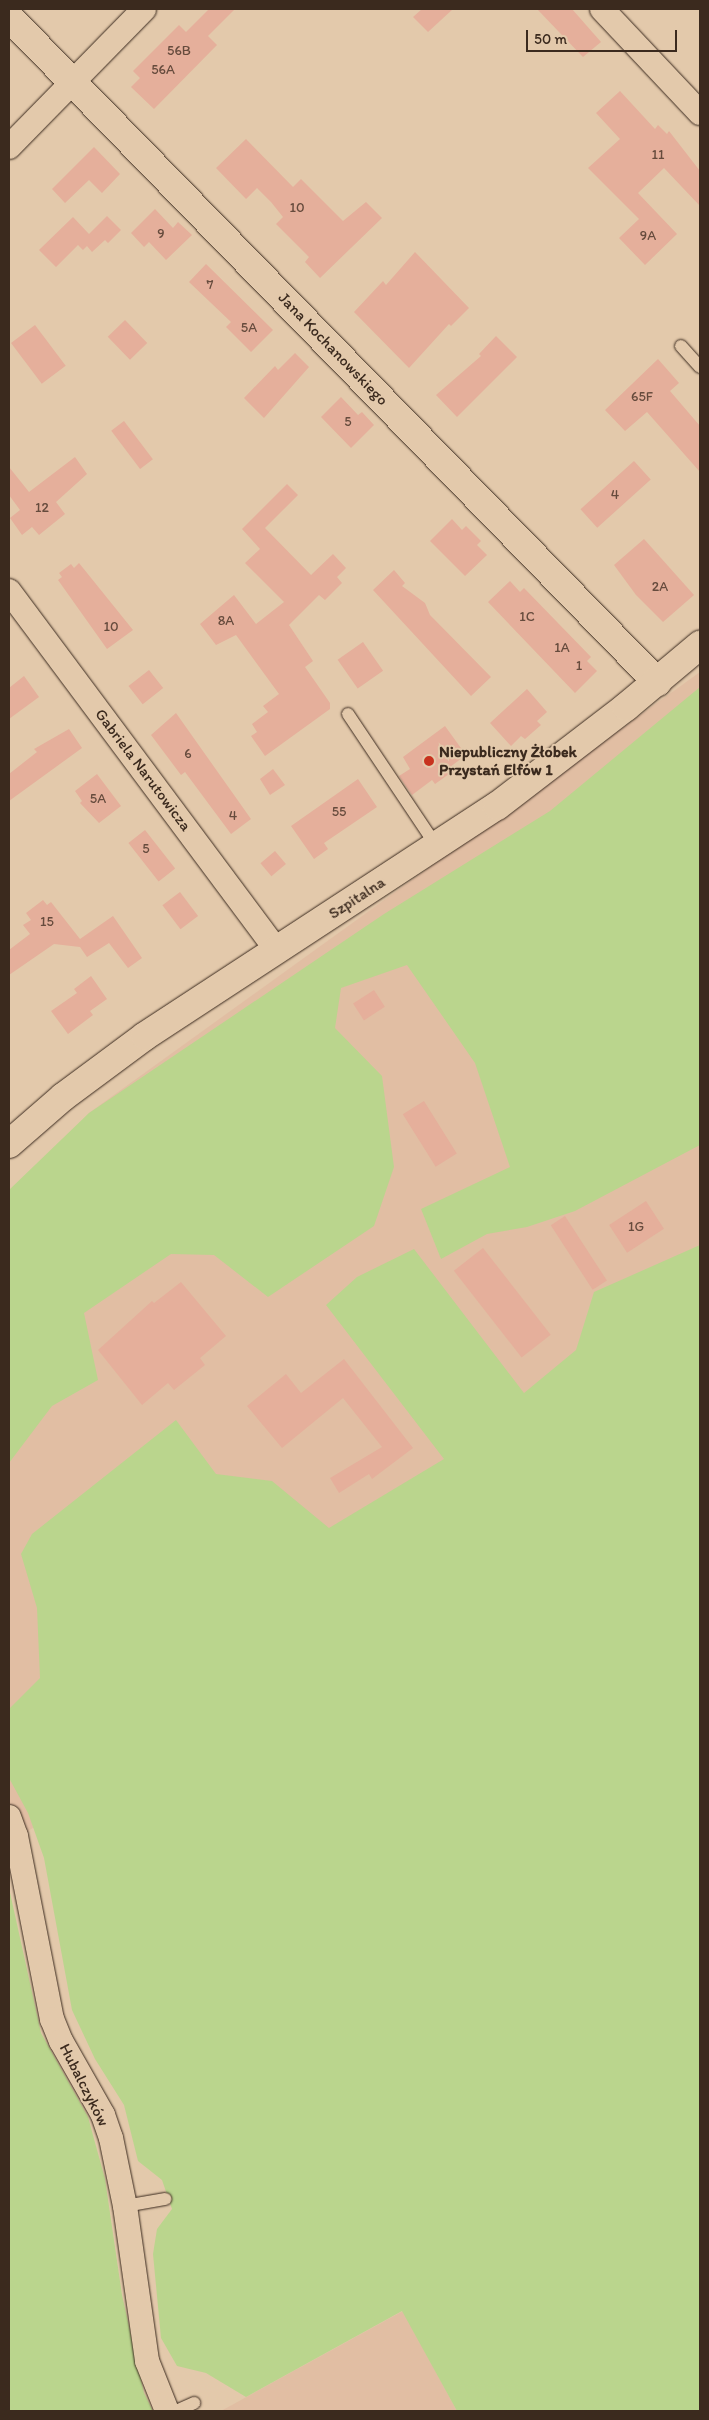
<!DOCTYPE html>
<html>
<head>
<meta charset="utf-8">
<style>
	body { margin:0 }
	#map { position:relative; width:709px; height:2420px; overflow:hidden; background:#e3c9ab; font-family:Itim,sans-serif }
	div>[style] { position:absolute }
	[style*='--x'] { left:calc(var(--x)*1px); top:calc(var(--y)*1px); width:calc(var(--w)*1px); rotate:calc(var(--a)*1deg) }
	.built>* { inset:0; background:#e1bea3 }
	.green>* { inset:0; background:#bad58d }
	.building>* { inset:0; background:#e5af9b; transform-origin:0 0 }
	.roads { filter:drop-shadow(0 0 1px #3b2a1e) drop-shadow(0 0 1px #3b2a1e) }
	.service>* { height:12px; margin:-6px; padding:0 6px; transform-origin:6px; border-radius:6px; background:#e3c9ab }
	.minor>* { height:24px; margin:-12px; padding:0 12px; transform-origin:12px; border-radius:12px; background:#e3c9ab }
	.tertiary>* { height:28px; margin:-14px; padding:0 14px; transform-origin:14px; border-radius:14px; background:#e3c9ab }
	.dots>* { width:14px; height:14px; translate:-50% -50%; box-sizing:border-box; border:2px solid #e3c9ab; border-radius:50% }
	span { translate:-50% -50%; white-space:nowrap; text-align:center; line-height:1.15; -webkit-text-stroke:4px #e3c9ab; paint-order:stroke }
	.number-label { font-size:14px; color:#664b3d }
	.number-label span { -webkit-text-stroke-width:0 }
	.street-label { font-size:16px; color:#3b2a1e }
	.poi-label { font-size:16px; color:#3b2a1e; font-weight:700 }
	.left { translate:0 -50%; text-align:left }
	.frame { position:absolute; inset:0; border:10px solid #3b2a1e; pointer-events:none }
	.scale { position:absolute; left:526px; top:30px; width:151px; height:22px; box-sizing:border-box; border:2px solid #3b2a1e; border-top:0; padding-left:6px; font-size:15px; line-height:18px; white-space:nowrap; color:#3b2a1e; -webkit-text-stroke:4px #e3c9ab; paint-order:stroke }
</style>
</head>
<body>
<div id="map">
	<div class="built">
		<i style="clip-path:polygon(700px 672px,700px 1407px,9px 1843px,9px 1201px,89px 1113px)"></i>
		<i style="clip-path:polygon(403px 2311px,457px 2411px,221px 2411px)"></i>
	</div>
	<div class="green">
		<i style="clip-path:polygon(700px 687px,700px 1145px,575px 1211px,527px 1227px,487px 1234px,441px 1259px,421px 1209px,510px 1167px,475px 1063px,407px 965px,341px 988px,335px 1028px,382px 1076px,394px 1167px,374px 1226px,268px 1297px,214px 1255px,171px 1254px,84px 1313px,98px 1380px,52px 1406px,9px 1463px,9px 1190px,89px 1113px,384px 914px,550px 811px)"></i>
		<i style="clip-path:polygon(700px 1245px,700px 2411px,457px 2411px,402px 2311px,246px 2397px,206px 2373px,177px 2366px,161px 2338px,153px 2254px,157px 2229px,172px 2209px,162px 2180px,138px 2161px,124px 2105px,95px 2059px,72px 2010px,44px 1858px,28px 1813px,9px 1778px,9px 1709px,40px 1678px,37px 1608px,21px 1554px,32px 1534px,176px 1420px,216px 1474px,272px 1481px,329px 1528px,444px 1459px,326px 1305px,357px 1277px,414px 1249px,524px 1393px,576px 1350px,594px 1292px)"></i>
		<i style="clip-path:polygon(9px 1888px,41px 2033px,88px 2117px,105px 2179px,122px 2295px,144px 2393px,153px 2411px,9px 2411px)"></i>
	</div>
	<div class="building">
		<i style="clip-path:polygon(209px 9px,235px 9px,208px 36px,217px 45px,154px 109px,131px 87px,140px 78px,133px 71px,179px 25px,186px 32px)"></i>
		<i style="clip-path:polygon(422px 9px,453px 9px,428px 32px,413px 17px)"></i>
		<i style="clip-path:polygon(537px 9px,572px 9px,601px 42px,583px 57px)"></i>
		<i style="clip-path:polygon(620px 91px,655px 129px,658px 125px,667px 134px,669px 131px,700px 171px,700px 206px,664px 168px,638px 193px,677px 234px,645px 265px,619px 238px,639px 219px,588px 168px,620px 139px,596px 113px)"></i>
		<i style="clip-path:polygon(246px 139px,293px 187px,301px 179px,343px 221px,366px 202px,382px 218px,320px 278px,305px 262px,309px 257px,276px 224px,283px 217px,271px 202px,257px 188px,246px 199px,216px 168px)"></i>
		<i style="clip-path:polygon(94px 147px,120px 174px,102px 193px,89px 180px,65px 203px,52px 189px)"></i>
		<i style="clip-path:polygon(155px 209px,173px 228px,178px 222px,192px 235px,166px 260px,149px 242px,144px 247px,131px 233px)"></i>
		<i style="clip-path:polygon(107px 216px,121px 230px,108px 243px,105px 240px,92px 252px,87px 246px,83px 250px,78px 245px,56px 267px,39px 250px,73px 217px,89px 234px)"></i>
		<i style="clip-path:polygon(415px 252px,469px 308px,451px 326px,449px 324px,409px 368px,354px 312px,383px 281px,386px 285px)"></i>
		<i style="clip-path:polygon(206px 264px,273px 330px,251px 352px,226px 327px,231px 322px,189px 282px)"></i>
		<i style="left:125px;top:320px;width:32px;height:24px;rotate:46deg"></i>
		<i style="left:35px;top:325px;width:51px;height:30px;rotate:53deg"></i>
		<i style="clip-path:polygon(496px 336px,517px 357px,457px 417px,436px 395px,481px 356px,479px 354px)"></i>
		<i style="clip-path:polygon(295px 353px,309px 367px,264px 418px,244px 398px,275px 366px,278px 370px)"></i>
		<i style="clip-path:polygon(658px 359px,679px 383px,670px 391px,700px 426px,700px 472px,647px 412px,625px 431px,605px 410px)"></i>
		<i style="clip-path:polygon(341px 397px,358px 415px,362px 412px,374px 425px,351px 448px,321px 417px)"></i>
		<i style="left:124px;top:421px;width:48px;height:16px;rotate:53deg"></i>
		<i style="clip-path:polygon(75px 457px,87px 474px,56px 502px,65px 514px,39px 535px,32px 527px,22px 535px,10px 518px,20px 510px,9px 495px,9px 467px,29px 492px)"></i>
		<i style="left:634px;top:461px;width:25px;height:72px;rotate:48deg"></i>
		<i style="clip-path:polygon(287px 484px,298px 495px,265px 528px,311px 575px,333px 554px,346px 568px,337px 577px,342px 583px,325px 600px,319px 595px,289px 625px,313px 661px,305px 667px,330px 703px,330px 709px,265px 756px,251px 736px,257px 732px,252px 724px,268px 712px,263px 706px,279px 694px,236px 635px,216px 645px,200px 624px,234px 595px,256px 624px,284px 602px,245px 563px,260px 549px,242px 529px)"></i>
		<i style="clip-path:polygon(452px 519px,462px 530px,466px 526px,481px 541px,477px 545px,487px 555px,465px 576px,430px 541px)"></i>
		<i style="clip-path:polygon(644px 539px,694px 595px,663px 622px,636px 595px,614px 565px)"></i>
		<i style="clip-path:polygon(79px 563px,133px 630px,107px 649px,58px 580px,62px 577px,59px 573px,71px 564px,74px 568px)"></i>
		<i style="clip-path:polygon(394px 570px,405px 583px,402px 586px,425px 603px,430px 615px,491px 677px,471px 696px,373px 590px)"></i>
		<i style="clip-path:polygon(510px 581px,520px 592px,524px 588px,591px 657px,587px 661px,597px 671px,575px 693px,488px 602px)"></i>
		<i style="left:363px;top:642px;width:35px;height:31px;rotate:55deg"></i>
		<i style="left:149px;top:670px;width:23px;height:26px;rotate:52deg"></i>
		<i style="clip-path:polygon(24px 676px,39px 697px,9px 719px,9px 688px)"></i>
		<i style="clip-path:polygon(527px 689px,547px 712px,537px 721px,541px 725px,525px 739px,521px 736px,511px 746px,490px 723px)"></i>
		<i style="clip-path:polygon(176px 713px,251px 819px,231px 834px,185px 772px,181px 775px,151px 735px)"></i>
		<i style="clip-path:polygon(445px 726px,466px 755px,446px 770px,449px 774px,435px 784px,432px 780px,412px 795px,399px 776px,410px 769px,403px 757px)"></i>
		<i style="clip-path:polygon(69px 729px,82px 748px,9px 801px,9px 774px,37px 752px,34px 749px)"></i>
		<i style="clip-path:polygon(273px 769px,285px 785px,270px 795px,260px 779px)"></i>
		<i style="clip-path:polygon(97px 774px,121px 806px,99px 823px,80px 803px,82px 801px,75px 791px)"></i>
		<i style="clip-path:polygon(358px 779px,377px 807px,324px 843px,328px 849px,314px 859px,291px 826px)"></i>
		<i style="left:145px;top:830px;width:49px;height:21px;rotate:52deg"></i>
		<i style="left:275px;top:851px;width:17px;height:19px;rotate:50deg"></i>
		<i style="left:180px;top:892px;width:30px;height:22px;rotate:53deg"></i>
		<i style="clip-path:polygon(43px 900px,47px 905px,51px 902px,80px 939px,113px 916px,142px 958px,128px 968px,109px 943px,87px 957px,80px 947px,54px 944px,9px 975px,9px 950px,30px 934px,23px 925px,31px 920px,26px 913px)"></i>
		<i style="clip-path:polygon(91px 976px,107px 999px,90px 1011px,93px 1015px,68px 1034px,51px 1011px,77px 993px,74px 989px)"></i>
		<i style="left:374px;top:990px;width:20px;height:25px;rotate:57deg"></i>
		<i style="left:424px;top:1101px;width:62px;height:25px;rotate:58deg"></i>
		<i style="left:646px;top:1201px;width:33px;height:44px;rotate:57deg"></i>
		<i style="left:565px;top:1216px;width:77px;height:17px;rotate:57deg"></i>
		<i style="left:483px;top:1248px;width:110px;height:37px;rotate:52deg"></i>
		<i style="clip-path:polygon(181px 1282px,226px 1336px,200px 1358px,205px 1365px,174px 1390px,168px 1383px,142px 1405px,98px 1350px,152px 1301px,154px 1303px)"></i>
		<i style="clip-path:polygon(344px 1359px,413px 1448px,372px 1479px,369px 1474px,339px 1493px,330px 1478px,382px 1447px,343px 1398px,282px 1448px,247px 1406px,286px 1374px,301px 1393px)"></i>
	</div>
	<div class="roads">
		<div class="service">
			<i style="--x:681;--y:346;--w:28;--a:48"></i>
			<i style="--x:348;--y:714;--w:160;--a:56.2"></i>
			<i style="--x:125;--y:2206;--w:41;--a:-9.9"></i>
			<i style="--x:176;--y:2411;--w:20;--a:-24"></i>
		</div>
		<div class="minor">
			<i style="--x:602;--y:9;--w:143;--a:46.7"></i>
			<i style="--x:9;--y:147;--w:193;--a:-45.6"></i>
			<i style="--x:9;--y:591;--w:448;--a:53.3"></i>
			<i style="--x:9;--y:1817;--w:20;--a:70"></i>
			<i style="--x:16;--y:1836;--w:187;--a:78.9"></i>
			<i style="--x:52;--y:2019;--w:24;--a:68"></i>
			<i style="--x:61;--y:2041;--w:85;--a:60.4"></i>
			<i style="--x:103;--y:2115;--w:24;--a:71"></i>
			<i style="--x:111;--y:2138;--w:69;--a:78.4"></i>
			<i style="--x:125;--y:2206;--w:157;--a:81.9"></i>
			<i style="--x:147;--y:2361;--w:54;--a:68.2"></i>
		</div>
		<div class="tertiary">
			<i style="--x:9;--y:17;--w:929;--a:45.74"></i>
			<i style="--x:9;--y:1144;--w:72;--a:-41"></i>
			<i style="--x:63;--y:1097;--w:102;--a:-36.6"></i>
			<i style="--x:145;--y:1036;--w:420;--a:-33.2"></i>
			<i style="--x:497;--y:806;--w:163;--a:-37.5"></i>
			<i style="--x:626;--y:707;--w:97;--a:-40"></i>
		</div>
	</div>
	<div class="dots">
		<i style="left:429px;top:761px;background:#c8321e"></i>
	</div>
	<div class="number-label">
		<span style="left:179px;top:51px">56B</span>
		<span style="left:163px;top:70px">56A</span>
		<span style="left:658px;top:155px">11</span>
		<span style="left:297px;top:208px">10</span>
		<span style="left:161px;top:234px">9</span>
		<span style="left:648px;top:236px">9A</span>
		<span style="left:210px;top:285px">7</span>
		<span style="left:249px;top:328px">5A</span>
		<span style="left:642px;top:397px">65F</span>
		<span style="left:348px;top:422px">5</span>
		<span style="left:615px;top:495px">4</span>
		<span style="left:42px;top:508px">12</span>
		<span style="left:660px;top:587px">2A</span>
		<span style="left:527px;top:617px">1C</span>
		<span style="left:226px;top:621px">8A</span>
		<span style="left:111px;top:627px">10</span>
		<span style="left:562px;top:648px">1A</span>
		<span style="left:579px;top:666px">1</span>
		<span style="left:188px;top:754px">6</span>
		<span style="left:98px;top:799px">5A</span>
		<span style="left:339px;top:812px">55</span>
		<span style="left:233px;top:816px">4</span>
		<span style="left:146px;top:849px">5</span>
		<span style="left:47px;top:922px">15</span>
		<span style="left:636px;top:1227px">1G</span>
	</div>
	<div class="street-label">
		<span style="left:333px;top:349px;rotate:46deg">Jana Kochanowskiego</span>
		<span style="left:143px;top:770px;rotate:53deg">Gabriela Narutowicza</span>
		<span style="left:357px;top:898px;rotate:-33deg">Szpitalna</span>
		<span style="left:84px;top:2085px;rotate:63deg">Hubalczyków</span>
	</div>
	<div class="poi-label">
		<span class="left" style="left:439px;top:761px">Niepubliczny Żłobek<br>Przystań Elfów 1</span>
	</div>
	<div class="frame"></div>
	<div class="scale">50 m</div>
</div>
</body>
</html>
